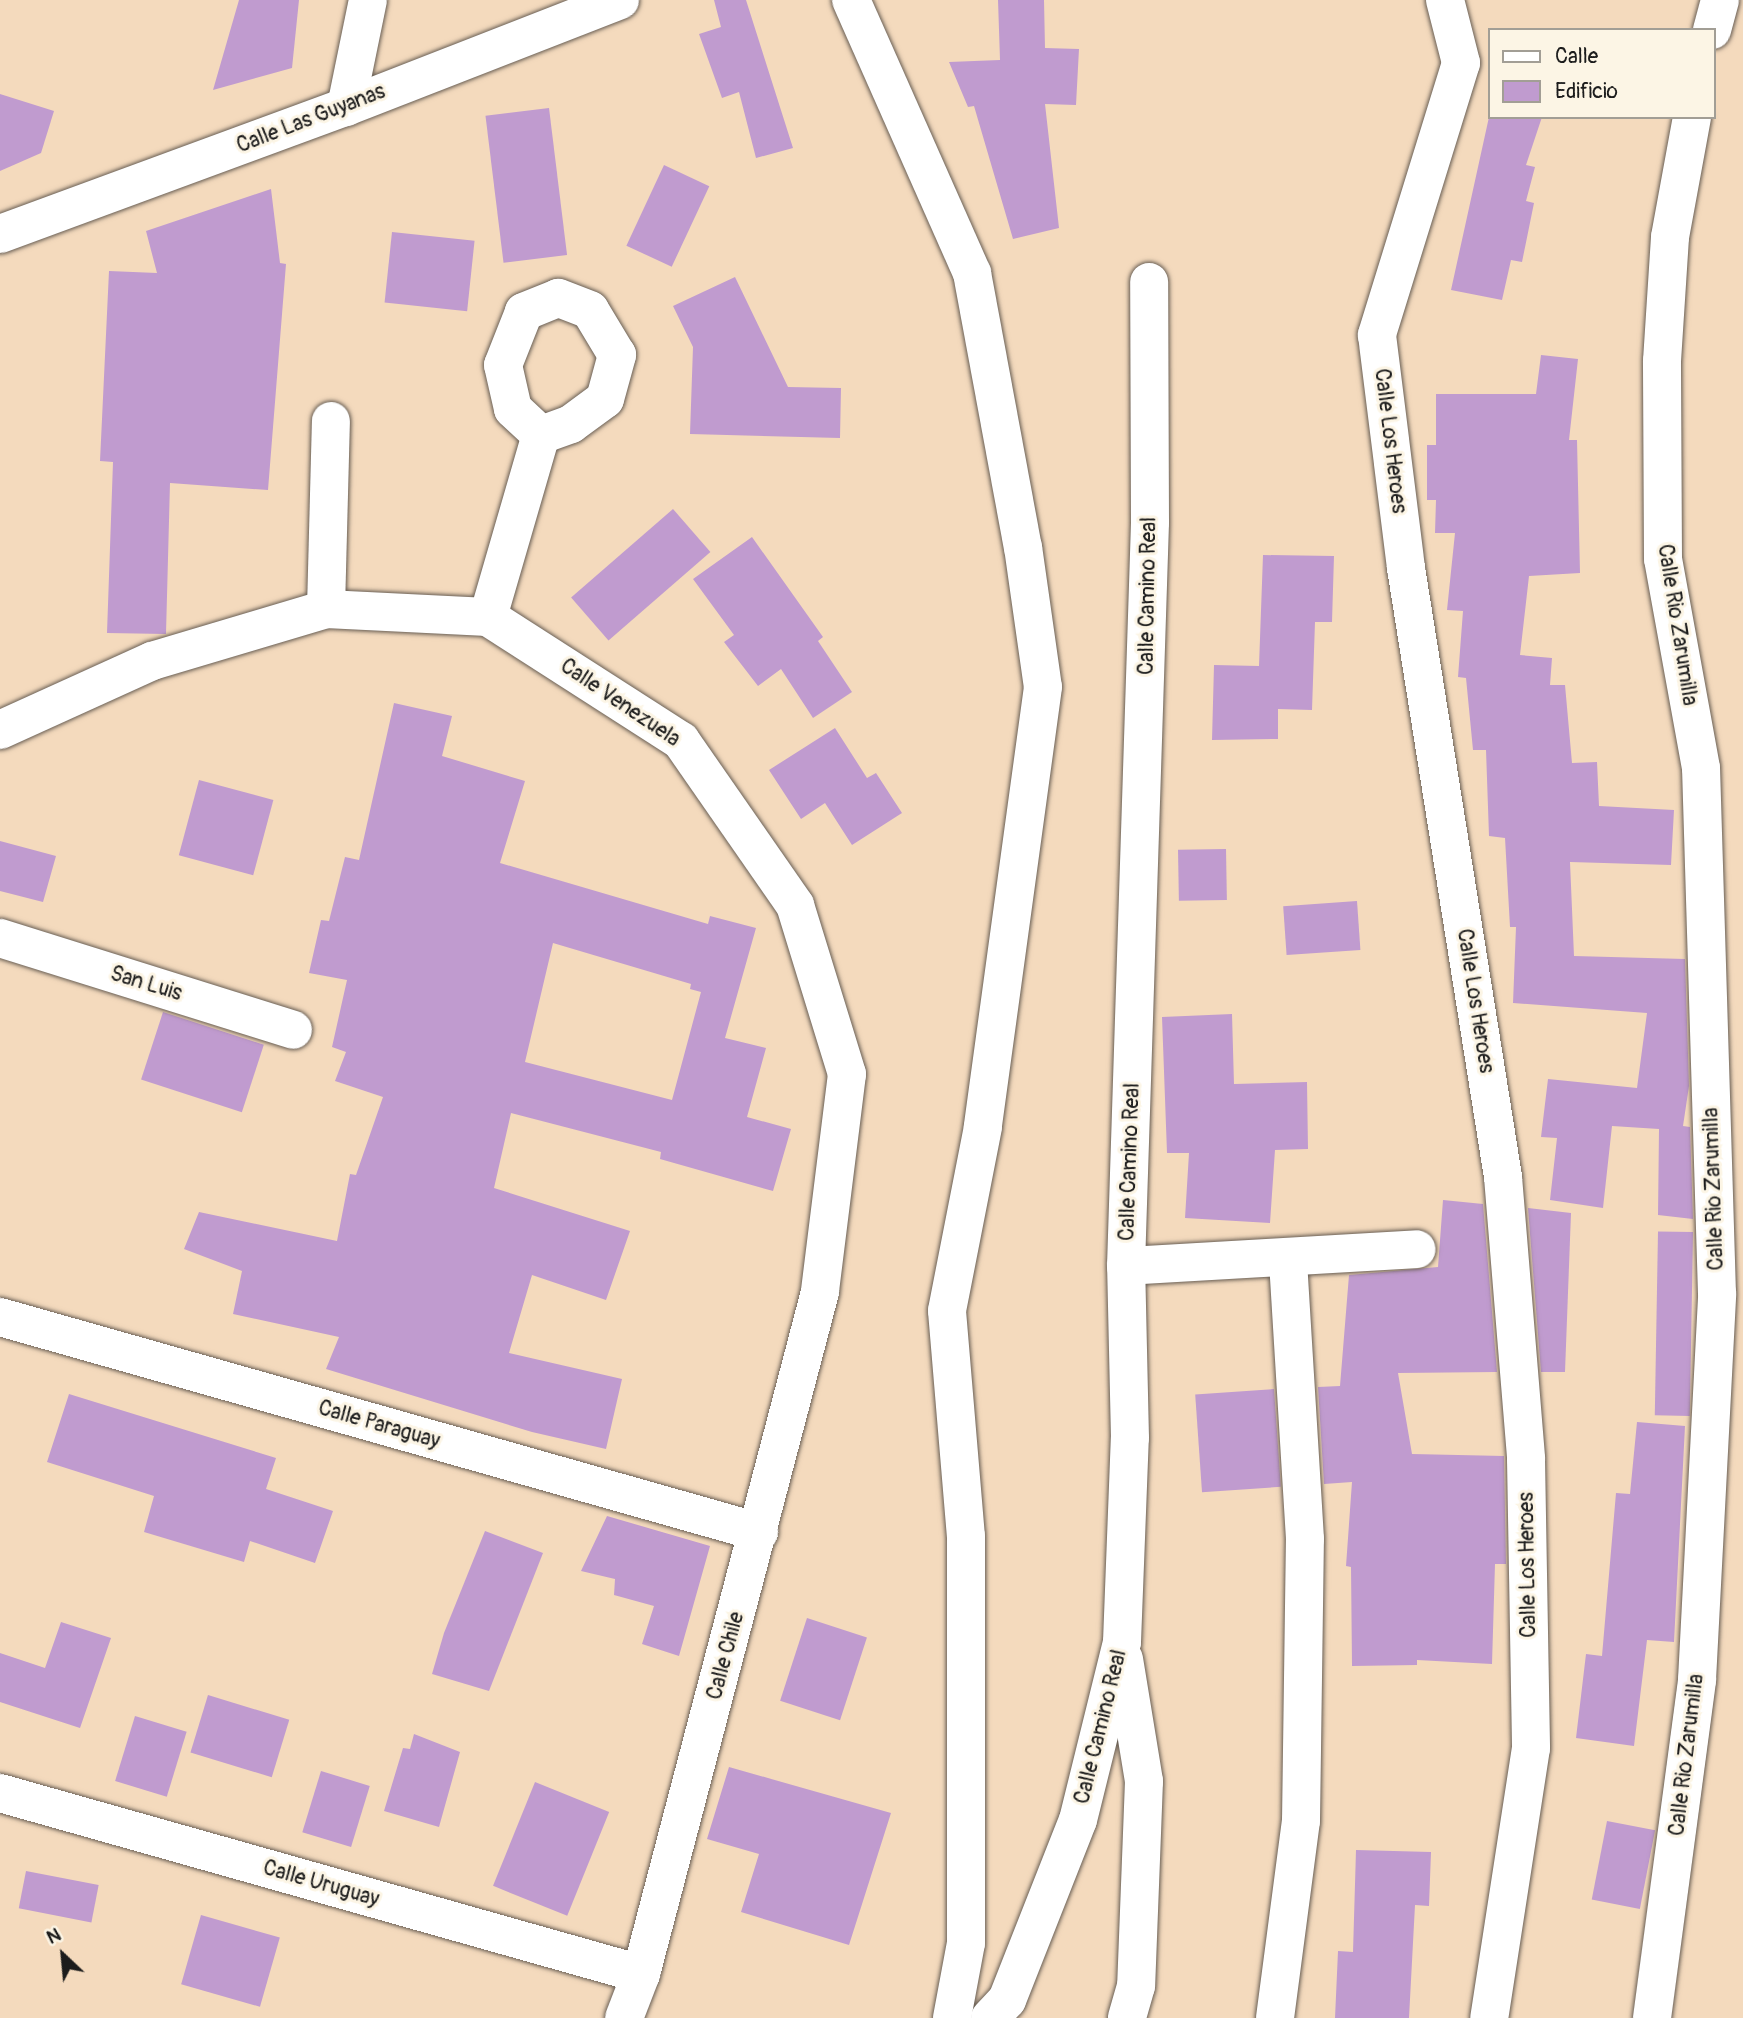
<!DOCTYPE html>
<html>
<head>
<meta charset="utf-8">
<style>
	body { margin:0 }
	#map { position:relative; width:1743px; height:2018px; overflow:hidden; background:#f4dabd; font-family:Pangolin,sans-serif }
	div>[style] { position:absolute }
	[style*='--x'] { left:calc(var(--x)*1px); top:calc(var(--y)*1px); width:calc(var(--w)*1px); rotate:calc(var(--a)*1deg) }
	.building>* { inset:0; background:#c09bcf; transform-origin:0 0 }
	.roads { filter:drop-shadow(0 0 2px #685e54) drop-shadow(0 0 2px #685e54) }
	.street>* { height:38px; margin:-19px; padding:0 19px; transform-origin:19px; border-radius:19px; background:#fff }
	span { translate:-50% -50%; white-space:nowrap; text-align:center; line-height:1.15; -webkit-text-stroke:6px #fcf5e5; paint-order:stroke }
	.street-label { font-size:21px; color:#1c1c1c }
	.legend { position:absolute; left:1488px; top:28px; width:228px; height:91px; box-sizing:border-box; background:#fcf5e5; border:2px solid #a29e95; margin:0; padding:9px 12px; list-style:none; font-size:21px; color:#1c1c1c }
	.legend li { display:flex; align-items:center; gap:14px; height:35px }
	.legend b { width:35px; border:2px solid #a29e95 }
	.north { position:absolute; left:28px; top:1920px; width:70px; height:70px; -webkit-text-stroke:5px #fcf5e5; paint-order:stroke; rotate:334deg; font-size:19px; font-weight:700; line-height:28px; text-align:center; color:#1c1c1c }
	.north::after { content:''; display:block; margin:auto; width:24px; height:32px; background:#1c1c1c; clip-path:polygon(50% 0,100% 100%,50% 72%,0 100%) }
</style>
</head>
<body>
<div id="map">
	<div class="building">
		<i style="clip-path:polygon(239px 0,299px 0,292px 68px,213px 90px)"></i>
		<i style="clip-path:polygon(714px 0,746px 0,793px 148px,756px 158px,739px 92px,722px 98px,699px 34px,721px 27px)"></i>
		<i style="clip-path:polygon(998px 0,1044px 0,1045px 48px,1079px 49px,1076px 105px,1045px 104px,1059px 228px,1013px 239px,974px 106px,968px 107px,949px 62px,1000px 60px)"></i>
		<i style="clip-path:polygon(0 94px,54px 111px,41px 153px,0 171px)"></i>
		<i style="left:549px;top:108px;width:148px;height:64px;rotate:83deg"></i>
		<i style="clip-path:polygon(1489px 117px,1542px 117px,1526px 165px,1535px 167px,1526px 201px,1534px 203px,1522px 262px,1511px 260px,1502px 300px,1451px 290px)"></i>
		<i style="left:664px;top:165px;width:50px;height:89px;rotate:25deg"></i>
		<i style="clip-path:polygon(271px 189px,280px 263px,286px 264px,268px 490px,170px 483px,166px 634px,107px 633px,113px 462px,100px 461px,109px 271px,157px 273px,146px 231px)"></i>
		<i style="left:392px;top:232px;width:83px;height:71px;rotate:6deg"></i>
		<i style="clip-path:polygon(735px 277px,788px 387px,841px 388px,840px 438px,690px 434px,693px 347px,673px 306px)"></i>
		<i style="clip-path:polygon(1541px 355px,1578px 359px,1569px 440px,1577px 440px,1580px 573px,1529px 576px,1520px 655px,1552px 658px,1550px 685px,1565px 685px,1572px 763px,1597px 762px,1599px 806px,1674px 810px,1671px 865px,1570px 862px,1574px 956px,1685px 959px,1689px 1086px,1683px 1126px,1690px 1127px,1693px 1219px,1658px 1215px,1659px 1129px,1612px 1126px,1603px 1208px,1550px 1200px,1557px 1138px,1541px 1137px,1548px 1079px,1637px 1088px,1647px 1013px,1513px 1003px,1516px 927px,1510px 927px,1505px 838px,1489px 836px,1486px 750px,1473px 750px,1466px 678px,1458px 677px,1463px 611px,1447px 610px,1455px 533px,1435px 533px,1436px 500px,1427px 500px,1427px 445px,1436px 445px,1436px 394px,1536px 394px)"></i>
		<i style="left:673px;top:509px;width:57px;height:135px;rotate:49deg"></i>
		<i style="clip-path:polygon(752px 537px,823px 637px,818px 641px,852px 692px,813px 718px,781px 669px,758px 686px,724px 642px,734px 635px,693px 579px)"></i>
		<i style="clip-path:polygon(1263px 555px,1334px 556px,1332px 622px,1315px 622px,1312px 710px,1278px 709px,1278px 739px,1212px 740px,1214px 665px,1259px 666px)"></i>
		<i style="clip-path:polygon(evenodd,394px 703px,452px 716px,442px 756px,525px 781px,500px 863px,708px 924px,710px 916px,756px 928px,725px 1038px,766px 1048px,747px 1117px,791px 1129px,773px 1191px,660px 1159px,661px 1152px,511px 1113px,494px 1188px,630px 1231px,606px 1300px,532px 1275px,509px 1353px,622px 1379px,606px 1449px,532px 1432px,326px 1369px,339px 1337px,233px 1314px,242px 1271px,184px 1249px,199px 1212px,337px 1241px,350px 1174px,356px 1175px,383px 1097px,335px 1081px,346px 1052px,332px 1047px,347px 980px,309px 973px,321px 920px,329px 921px,345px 857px,359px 860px,394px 703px,553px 943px,691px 984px,690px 989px,701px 992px,672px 1100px,525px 1062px,553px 943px)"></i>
		<i style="clip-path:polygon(835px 728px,867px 778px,876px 773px,902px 813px,852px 845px,825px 803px,801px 819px,769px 770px)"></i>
		<i style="left:199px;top:780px;width:77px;height:78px;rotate:15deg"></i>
		<i style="clip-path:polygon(0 841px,56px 856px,43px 902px,0 891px)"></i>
		<i style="left:1226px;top:849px;width:51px;height:48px;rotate:89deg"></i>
		<i style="left:1357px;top:901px;width:49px;height:74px;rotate:86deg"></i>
		<i style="left:163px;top:1012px;width:106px;height:71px;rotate:18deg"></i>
		<i style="clip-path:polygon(1232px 1014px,1234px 1084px,1307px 1082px,1308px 1149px,1275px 1150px,1270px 1223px,1185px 1218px,1189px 1153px,1167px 1153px,1162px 1017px)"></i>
		<i style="clip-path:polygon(1443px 1200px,1483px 1204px,1497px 1372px,1398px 1373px,1412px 1454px,1504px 1456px,1506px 1564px,1495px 1564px,1492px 1664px,1417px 1660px,1417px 1665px,1352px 1666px,1351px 1567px,1346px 1566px,1352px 1482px,1324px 1484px,1318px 1387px,1340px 1386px,1349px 1275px,1438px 1267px)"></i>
		<i style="clip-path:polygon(1528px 1208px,1571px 1213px,1565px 1372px,1541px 1372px)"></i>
		<i style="left:1693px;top:1232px;width:184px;height:35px;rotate:91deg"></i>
		<i style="left:1274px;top:1389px;width:98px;height:79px;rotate:86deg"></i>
		<i style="clip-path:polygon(69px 1394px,276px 1458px,266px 1489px,333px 1511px,315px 1563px,250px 1541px,244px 1562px,144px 1532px,154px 1496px,47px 1462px)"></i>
		<i style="clip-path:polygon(1637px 1422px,1685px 1426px,1674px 1642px,1647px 1640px,1634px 1746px,1576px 1738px,1586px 1654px,1602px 1656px,1616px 1493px,1630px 1494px)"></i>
		<i style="clip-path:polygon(607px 1516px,710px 1546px,679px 1656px,642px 1644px,654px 1606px,614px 1595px,615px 1579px,581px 1571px)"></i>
		<i style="clip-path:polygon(485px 1531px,543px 1553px,489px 1691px,432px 1674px,444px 1633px)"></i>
		<i style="left:807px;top:1618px;width:63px;height:87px;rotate:18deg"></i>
		<i style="clip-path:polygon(61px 1622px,111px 1638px,80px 1728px,0 1702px,0 1653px,45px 1668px)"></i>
		<i style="left:208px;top:1695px;width:85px;height:60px;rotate:17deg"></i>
		<i style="left:135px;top:1716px;width:54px;height:68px;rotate:17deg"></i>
		<i style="clip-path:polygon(414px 1734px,460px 1752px,439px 1827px,384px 1811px,403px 1748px,410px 1749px)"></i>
		<i style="clip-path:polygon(729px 1767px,891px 1813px,849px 1945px,741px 1912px,759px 1854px,707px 1839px)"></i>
		<i style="left:321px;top:1771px;width:51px;height:64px;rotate:17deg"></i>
		<i style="left:535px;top:1782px;width:80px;height:112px;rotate:22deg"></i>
		<i style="left:1607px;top:1821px;width:49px;height:80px;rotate:11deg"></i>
		<i style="clip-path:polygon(1356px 1850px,1431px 1852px,1429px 1906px,1415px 1905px,1409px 2018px,1335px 2018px,1338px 1951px,1353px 1952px)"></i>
		<i style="left:26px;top:1871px;width:74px;height:38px;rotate:11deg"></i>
		<i style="left:201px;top:1915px;width:82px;height:72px;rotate:16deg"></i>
	</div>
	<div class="roads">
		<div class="street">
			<i style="--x:851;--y:0;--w:299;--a:66.1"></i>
			<i style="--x:972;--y:273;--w:279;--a:79.5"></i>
			<i style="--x:1023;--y:547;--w:141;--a:81.9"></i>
			<i style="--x:1043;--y:687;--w:444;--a:97.8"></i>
			<i style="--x:983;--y:1127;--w:187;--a:101.1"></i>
			<i style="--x:947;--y:1311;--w:226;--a:85.2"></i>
			<i style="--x:966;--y:1536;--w:407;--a:90"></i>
			<i style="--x:966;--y:1943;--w:76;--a:100.6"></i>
			<i style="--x:1445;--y:0;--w:65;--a:75.7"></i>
			<i style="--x:1461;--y:63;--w:285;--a:107.2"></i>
			<i style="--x:1377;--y:335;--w:235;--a:82.9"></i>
			<i style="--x:1406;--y:568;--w:617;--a:80.95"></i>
			<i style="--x:1503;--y:1177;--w:283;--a:85.3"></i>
			<i style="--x:1526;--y:1459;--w:289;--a:89"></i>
			<i style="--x:1531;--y:1748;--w:273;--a:98.8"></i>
			<i style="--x:1712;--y:30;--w:31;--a:-75"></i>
			<i style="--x:346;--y:107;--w:109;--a:-78.4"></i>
			<i style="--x:0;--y:234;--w:369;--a:-20.2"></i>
			<i style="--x:346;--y:107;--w:294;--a:-21.3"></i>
			<i style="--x:326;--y:609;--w:188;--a:-88.5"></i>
			<i style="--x:488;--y:617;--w:190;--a:-73.8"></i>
			<i style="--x:541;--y:435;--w:32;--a:-20"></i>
			<i style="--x:571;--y:424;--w:42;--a:-36.3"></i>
			<i style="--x:605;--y:399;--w:46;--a:-74.7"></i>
			<i style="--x:617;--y:355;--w:52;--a:-121"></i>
			<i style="--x:590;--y:310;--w:34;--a:-159"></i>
			<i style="--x:558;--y:298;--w:37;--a:158"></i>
			<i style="--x:524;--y:312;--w:57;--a:111.6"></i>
			<i style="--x:503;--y:365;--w:45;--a:77.2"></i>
			<i style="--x:513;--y:409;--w:38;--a:43"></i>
			<i style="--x:0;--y:730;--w:167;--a:-24.4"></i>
			<i style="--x:152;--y:661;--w:182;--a:-16.6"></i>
			<i style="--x:326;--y:609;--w:162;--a:2.8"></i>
			<i style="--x:488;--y:617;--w:229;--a:32.7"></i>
			<i style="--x:681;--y:741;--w:200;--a:55.2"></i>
			<i style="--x:795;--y:905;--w:177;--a:72.9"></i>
			<i style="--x:847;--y:1074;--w:220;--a:97.1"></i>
			<i style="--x:820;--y:1292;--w:705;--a:104.71"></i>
			<i style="--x:641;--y:1974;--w:47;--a:111.1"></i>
			<i style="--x:0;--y:938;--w:307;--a:17.4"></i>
			<i style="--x:1126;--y:1266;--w:291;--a:-3.3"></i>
			<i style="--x:0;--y:1317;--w:789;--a:15.82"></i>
			<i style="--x:1124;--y:1659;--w:124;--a:80.7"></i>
			<i style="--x:1144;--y:1781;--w:205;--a:92.2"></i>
			<i style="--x:1136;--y:1986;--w:33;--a:106"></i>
			<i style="--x:0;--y:1793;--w:666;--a:15.77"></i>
			<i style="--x:990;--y:2018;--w:25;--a:-47"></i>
			<i style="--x:1007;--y:2000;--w:193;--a:-68.5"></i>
			<i style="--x:1078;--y:1820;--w:183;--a:-76.1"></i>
			<i style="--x:1122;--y:1642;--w:204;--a:-87.8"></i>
			<i style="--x:1130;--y:1438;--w:172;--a:-91.3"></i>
			<i style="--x:1126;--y:1266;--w:744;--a:-88.15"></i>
			<i style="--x:1150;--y:522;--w:240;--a:-90.2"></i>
			<i style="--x:1275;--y:2018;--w:199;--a:-82.5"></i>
			<i style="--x:1301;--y:1821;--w:282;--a:-89.2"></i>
			<i style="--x:1305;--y:1539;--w:282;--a:-93.5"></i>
			<i style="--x:1652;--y:2018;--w:341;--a:-82.4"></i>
			<i style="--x:1697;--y:1680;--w:387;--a:-87"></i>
			<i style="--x:1717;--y:1294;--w:526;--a:-91.74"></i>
			<i style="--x:1701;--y:768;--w:212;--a:-100.3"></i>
			<i style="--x:1663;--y:559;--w:198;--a:-90.3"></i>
			<i style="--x:1662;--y:361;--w:124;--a:-86.3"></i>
			<i style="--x:1670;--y:237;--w:122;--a:-79.6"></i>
		</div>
	</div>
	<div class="street-label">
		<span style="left:311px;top:119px;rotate:-21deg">Calle Las Guyanas</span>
		<span style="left:1390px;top:441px;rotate:83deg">Calle Los Heroes</span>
		<span style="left:1148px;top:596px;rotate:-89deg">Calle Camino Real</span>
		<span style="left:1677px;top:625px;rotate:81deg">Calle Rio Zarumilla</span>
		<span style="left:620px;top:703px;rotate:34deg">Calle Venezuela</span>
		<span style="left:146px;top:984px;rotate:17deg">San Luis</span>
		<span style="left:1475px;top:1001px;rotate:81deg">Calle Los Heroes</span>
		<span style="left:1130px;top:1162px;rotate:-88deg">Calle Camino Real</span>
		<span style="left:1714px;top:1189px;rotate:-92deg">Calle Rio Zarumilla</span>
		<span style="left:379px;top:1425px;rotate:16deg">Calle Paraguay</span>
		<span style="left:1528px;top:1565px;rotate:-91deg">Calle Los Heroes</span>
		<span style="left:726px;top:1656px;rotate:-75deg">Calle Chile</span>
		<span style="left:1101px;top:1727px;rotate:-76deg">Calle Camino Real</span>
		<span style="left:1687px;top:1755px;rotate:-83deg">Calle Rio Zarumilla</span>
		<span style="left:321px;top:1884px;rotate:16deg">Calle Uruguay</span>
	</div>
	<ul class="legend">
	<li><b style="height:9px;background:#fff"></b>Calle</li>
	<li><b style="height:19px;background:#c09bcf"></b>Edificio</li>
	</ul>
	<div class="north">N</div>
</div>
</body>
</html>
